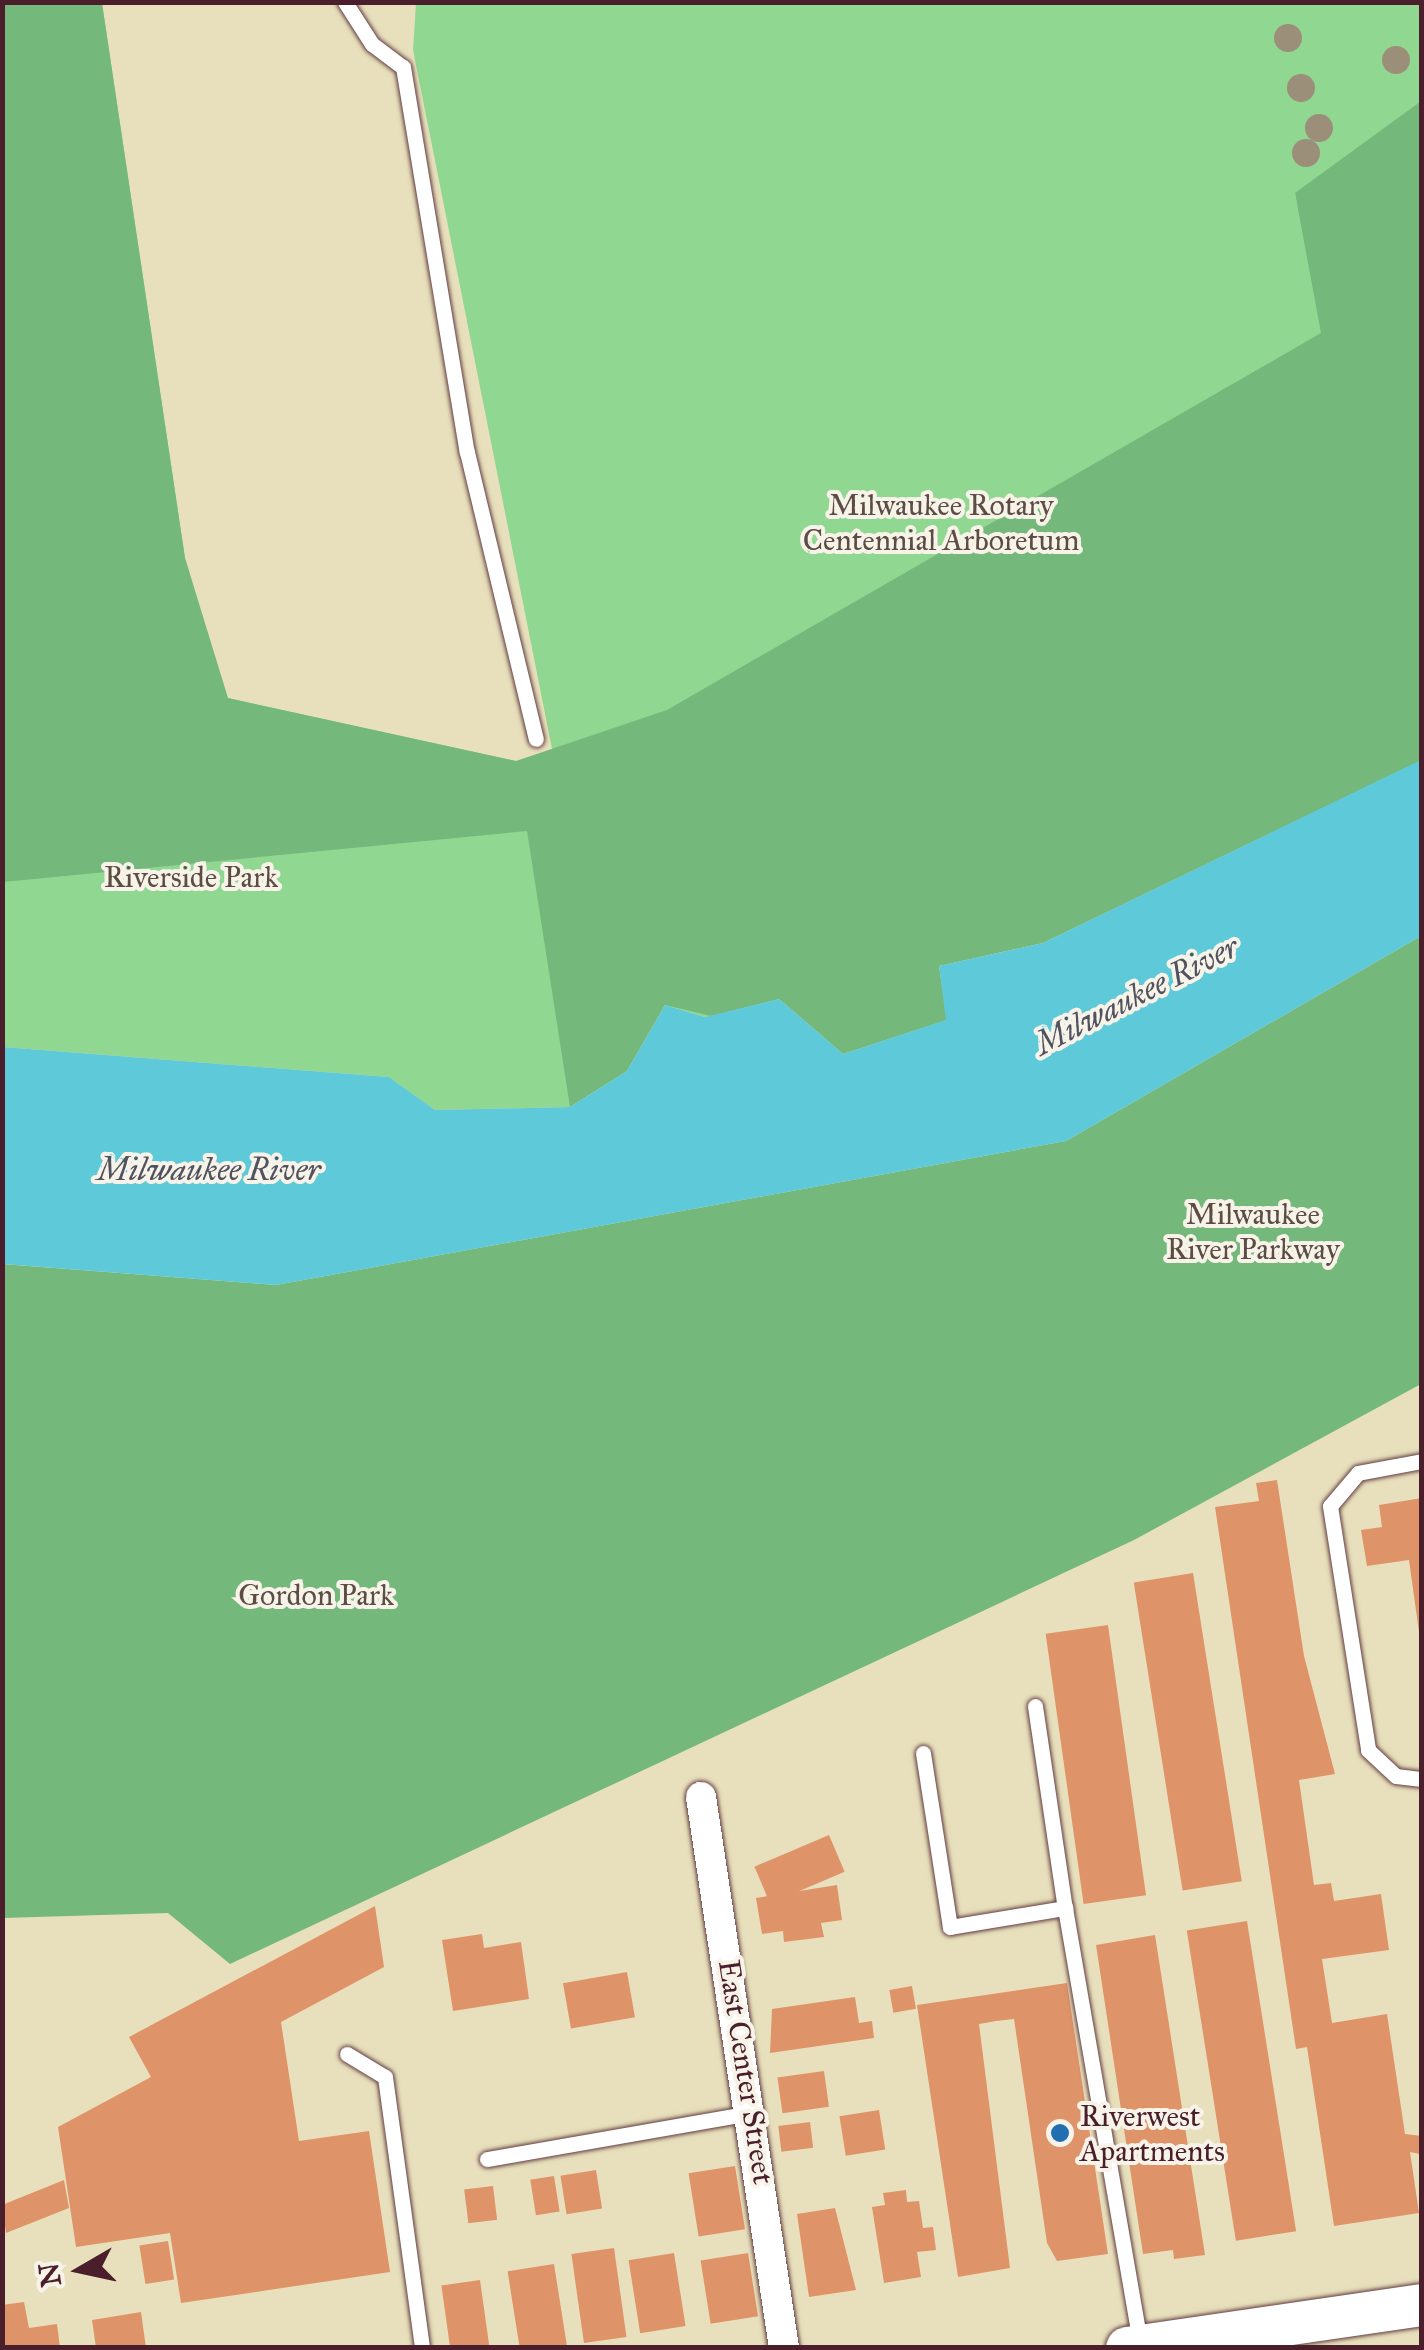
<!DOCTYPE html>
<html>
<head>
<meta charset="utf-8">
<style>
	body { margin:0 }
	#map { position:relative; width:1424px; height:2350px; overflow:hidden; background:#e8e0bc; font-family:"IM FELL Great Primer",serif }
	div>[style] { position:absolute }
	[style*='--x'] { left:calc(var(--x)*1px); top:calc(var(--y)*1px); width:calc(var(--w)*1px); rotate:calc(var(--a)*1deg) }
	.green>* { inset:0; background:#90d791 }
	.forest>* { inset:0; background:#74b87b }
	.water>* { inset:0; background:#5ec9d8 }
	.building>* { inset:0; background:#df9369; transform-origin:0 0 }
	.roads { filter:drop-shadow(0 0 2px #623c41) drop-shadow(0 0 2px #623c41) }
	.lane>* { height:15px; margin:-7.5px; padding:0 7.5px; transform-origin:7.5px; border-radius:7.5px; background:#fff }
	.street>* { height:30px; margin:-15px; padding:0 15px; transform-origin:15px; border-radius:15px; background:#fff }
	.secondary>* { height:42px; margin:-21px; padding:0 21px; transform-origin:21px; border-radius:21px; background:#fff }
	.trees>* { width:28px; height:28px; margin:-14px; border-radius:50%; background:#9b8f7a }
	.dots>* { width:28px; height:28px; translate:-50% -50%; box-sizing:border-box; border:5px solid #f7f3e8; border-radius:50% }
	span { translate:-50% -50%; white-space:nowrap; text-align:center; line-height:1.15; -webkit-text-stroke:8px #f7f3e8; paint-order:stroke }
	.park-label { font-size:30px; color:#5c4d44 }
	.street-label { font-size:30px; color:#4a1f2b }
	.poi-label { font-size:30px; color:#4a1f2b }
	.left { translate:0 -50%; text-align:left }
	.water-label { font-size:32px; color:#50525f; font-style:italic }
	.frame { position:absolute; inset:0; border:5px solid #4a1f2b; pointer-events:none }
	.north { position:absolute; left:30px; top:2220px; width:100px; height:100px; -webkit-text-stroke:8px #f7f3e8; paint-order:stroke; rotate:261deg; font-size:28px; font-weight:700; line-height:40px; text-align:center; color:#4a1f2b }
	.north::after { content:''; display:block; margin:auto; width:35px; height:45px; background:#4a1f2b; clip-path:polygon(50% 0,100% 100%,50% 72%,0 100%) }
</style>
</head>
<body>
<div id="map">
	<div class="green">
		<i style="clip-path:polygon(2px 3px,102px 3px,185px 558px,227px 698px,516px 761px,567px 824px,413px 50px,416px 3px,1421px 3px,1421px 101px,1295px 194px,1421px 760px,779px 999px,705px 1017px,665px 1005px,570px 1107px,435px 1110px,389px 1077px,3px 1047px)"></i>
	</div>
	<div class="forest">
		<i style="clip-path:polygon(3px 3px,102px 3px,185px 558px,228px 698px,516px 761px,667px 710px,1321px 333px,1295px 193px,1421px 101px,1422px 760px,1043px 943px,939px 966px,947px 1020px,843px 1054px,779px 999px,711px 1016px,665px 1005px,627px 1071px,570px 1107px,527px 831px,3px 882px)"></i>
		<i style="clip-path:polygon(1421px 936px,1421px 1384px,1134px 1540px,230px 1964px,168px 1913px,3px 1918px,2px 1264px,276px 1285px,1066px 1141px)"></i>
	</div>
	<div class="water">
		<i style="clip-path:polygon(1421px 760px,1421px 936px,1066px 1141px,276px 1285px,3px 1264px,3px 1047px,389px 1077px,435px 1110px,570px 1107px,627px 1071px,665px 1005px,705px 1017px,779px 999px,843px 1054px,946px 1020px,939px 966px,1043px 943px)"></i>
	</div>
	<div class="building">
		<i style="clip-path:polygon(1277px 1480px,1304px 1656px,1335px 1774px,1299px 1780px,1314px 1885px,1331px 1883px,1334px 1901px,1381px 1894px,1389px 1950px,1322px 1959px,1332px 2023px,1387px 2014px,1405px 2134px,1422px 2136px,1420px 2154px,1410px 2152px,1419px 2213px,1334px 2226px,1307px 2047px,1296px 2049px,1215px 1507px,1259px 1501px,1256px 1483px)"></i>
		<i style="clip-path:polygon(1422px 1498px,1422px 1632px,1419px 1632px,1409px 1560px,1367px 1566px,1361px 1530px,1382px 1527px,1379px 1505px)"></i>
		<i style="left:1193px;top:1573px;width:312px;height:60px;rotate:81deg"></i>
		<i style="left:1108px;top:1625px;width:273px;height:63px;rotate:82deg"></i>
		<i style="left:829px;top:1835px;width:40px;height:81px;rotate:67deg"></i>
		<i style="clip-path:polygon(837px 1885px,842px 1920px,821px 1923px,824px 1937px,784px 1942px,783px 1931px,762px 1934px,756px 1898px)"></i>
		<i style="clip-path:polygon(375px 1906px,384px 1967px,281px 2022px,299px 2141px,369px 2131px,390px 2272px,181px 2303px,170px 2233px,76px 2247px,58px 2127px,151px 2077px,129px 2037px)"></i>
		<i style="left:1247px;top:1921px;width:314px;height:61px;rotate:81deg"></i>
		<i style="clip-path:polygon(482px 1934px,484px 1948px,521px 1942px,529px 1999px,453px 2011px,442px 1940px)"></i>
		<i style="clip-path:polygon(1155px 1935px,1205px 2255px,1174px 2259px,1173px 2250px,1143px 2254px,1096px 1945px)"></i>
		<i style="left:627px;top:1972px;width:46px;height:65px;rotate:80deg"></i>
		<i style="clip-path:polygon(1067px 1983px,1108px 2254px,1057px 2261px,1047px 2243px,1014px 2019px,996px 2021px,979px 2024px,1010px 2268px,958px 2277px,917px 2005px)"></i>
		<i style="left:912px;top:1986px;width:23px;height:23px;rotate:80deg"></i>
		<i style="clip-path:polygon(855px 1997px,859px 2023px,872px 2021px,874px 2038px,770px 2053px,772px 2009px)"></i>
		<i style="left:824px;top:2071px;width:36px;height:47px;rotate:82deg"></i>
		<i style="left:879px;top:2110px;width:40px;height:40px;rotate:81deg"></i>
		<i style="left:810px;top:2122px;width:26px;height:32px;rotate:83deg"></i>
		<i style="left:735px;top:2166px;width:64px;height:47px;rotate:81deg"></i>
		<i style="left:596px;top:2170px;width:39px;height:36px;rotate:81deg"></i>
		<i style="left:554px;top:2176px;width:36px;height:24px;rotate:81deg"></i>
		<i style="clip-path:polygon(64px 2180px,69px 2208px,6px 2233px,2px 2205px)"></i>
		<i style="left:493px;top:2186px;width:34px;height:29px;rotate:83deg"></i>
		<i style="clip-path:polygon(906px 2190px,907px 2202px,919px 2201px,923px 2228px,933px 2227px,936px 2250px,917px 2252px,921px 2277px,884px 2283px,872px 2207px,885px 2205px,883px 2193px)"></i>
		<i style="clip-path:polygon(835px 2208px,856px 2290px,809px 2297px,797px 2214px)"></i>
		<i style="left:168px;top:2241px;width:39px;height:29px;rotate:81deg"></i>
		<i style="left:614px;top:2248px;width:90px;height:43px;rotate:82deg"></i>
		<i style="left:674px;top:2253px;width:74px;height:46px;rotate:81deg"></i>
		<i style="left:748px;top:2253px;width:64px;height:48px;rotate:81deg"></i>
		<i style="left:554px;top:2264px;width:83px;height:47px;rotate:81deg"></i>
		<i style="left:480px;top:2280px;width:69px;height:39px;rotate:82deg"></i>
		<i style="clip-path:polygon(24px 2302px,29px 2328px,57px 2324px,60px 2348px,2px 2348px,2px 2305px)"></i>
		<i style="clip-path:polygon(141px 2312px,146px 2348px,96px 2348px,92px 2320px)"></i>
	</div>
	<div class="roads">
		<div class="lane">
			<i style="--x:345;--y:2;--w:50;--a:57.3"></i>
			<i style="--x:372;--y:44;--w:39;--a:37"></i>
			<i style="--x:403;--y:67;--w:390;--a:80.6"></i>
			<i style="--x:467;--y:452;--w:295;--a:76.5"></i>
			<i style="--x:1422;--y:1461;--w:65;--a:169.4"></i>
			<i style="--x:1358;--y:1473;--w:43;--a:130.3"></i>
			<i style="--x:1330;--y:1506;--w:247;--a:81.1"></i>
			<i style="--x:1368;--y:1750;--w:38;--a:43"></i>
			<i style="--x:1396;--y:1776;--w:26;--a:7"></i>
			<i style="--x:1035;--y:1706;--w:204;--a:81.6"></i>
			<i style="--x:923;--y:1753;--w:176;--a:81.2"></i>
			<i style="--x:950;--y:1927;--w:117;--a:-9.4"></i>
			<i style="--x:1065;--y:1908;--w:439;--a:80.2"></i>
			<i style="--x:347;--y:2054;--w:44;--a:31.2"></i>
			<i style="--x:385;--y:2077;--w:274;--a:82.2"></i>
			<i style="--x:487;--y:2159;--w:268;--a:-9.9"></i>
		</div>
		<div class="street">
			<i style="--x:701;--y:1797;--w:557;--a:81.43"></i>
		</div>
		<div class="secondary">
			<i style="--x:1127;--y:2348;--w:298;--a:-8.3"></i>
		</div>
	</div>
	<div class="trees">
		<i style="left:1288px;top:38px"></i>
		<i style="left:1396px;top:60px"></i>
		<i style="left:1301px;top:88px"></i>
		<i style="left:1319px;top:128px"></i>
		<i style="left:1306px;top:153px"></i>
	</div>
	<div class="dots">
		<i style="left:1060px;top:2133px;background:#1f6fb2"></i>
	</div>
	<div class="park-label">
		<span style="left:941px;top:522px">Milwaukee Rotary<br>Centennial Arboretum</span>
		<span style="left:191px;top:877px">Riverside Park</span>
		<span style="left:1253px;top:1231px">Milwaukee<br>River Parkway</span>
		<span style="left:316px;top:1595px">Gordon Park</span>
	</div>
	<div class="street-label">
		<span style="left:746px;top:2072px;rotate:81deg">East Center Street</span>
	</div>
	<div class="poi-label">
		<span class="left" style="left:1080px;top:2133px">Riverwest<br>Apartments</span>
	</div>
	<div class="water-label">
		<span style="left:1137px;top:996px;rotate:-27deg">Milwaukee River</span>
		<span style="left:209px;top:1170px">Milwaukee River</span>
	</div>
	<div class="frame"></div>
	<div class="north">N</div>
</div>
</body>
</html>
